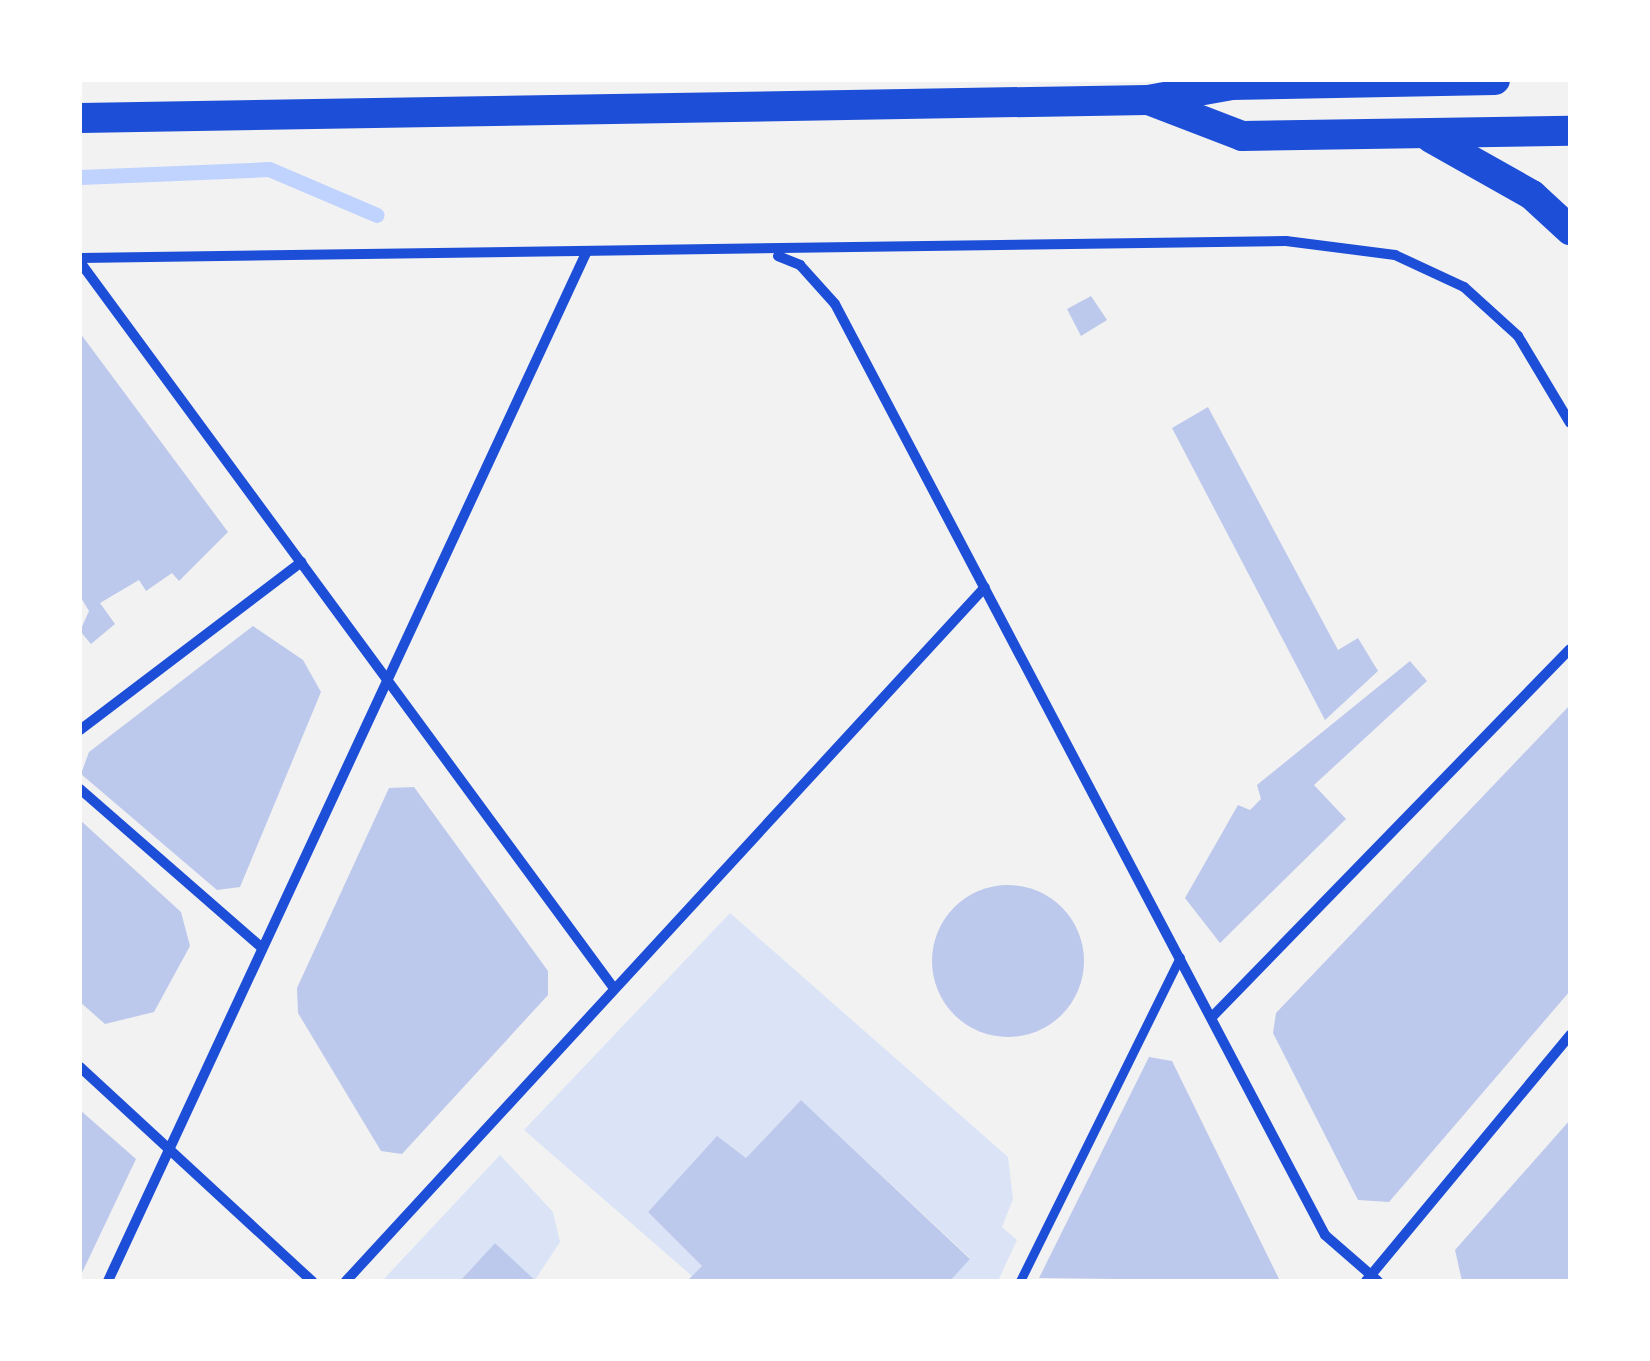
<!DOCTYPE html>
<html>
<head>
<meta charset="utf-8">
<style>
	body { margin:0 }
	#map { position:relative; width:1650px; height:1361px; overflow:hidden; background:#f2f2f2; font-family:Manrope,sans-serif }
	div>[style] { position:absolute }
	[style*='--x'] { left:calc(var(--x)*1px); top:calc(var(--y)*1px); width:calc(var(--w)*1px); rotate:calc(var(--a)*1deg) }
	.green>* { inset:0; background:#dbe4f7 }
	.stream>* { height:15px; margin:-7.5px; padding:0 7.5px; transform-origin:7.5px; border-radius:7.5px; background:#bfd3fe }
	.building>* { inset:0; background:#bdc9ec }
	.round { border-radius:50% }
	.pedestrian>* { height:9px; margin:-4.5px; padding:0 4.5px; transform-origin:4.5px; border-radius:4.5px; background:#1d4ed8 }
	.minor>* { height:10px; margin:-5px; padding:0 5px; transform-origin:5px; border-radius:5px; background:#1d4ed8 }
	.motorway>* { height:30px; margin:-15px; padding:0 15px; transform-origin:15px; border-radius:15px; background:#1d4ed8 }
	span { translate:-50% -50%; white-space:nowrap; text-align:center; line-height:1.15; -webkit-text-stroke:10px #fff; paint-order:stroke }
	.frame { position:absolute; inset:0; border:82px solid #fff; pointer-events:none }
</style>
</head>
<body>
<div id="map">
	<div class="green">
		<i style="clip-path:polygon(730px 913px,1008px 1157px,1013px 1199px,1002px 1227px,1017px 1240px,998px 1281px,950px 1281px,970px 1258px,801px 1100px,746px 1158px,717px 1137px,648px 1212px,702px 1266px,692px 1276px,524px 1130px)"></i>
		<i style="clip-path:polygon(500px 1155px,553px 1212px,560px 1242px,535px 1280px,495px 1243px,460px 1281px,382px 1281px)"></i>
	</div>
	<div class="stream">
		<i style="--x:80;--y:177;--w:189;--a:-2.4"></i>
		<i style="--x:269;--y:169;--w:117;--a:23.1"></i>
	</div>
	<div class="building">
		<i style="clip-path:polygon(1091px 296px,1107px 320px,1081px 336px,1067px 309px)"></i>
		<i style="clip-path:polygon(80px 333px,228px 532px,179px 581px,172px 573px,146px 591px,139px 580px,100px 603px,115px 624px,91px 644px,80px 631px,89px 611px,80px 596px)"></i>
		<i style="clip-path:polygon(1208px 407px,1338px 650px,1358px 638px,1378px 671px,1325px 720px,1172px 428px)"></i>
		<i style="clip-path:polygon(253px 626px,303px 660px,321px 692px,240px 887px,217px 890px,81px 774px,89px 752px)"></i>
		<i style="clip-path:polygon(1410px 661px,1427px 681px,1314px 785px,1346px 819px,1220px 943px,1185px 898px,1238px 805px,1250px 810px,1261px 799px,1257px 785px)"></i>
		<i style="clip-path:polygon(1570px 705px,1570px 991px,1389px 1202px,1358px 1200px,1273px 1033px,1276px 1013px)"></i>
		<i style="clip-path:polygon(414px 787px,548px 971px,548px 995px,402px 1154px,381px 1151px,298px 1013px,297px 988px,389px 788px)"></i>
		<i style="clip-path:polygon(80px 820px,181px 912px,190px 946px,154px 1012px,105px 1024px,80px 1002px)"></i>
		<i class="round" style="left:932px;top:885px;width:152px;height:152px"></i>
		<i style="clip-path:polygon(1149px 1057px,1172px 1061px,1280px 1281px,1039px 1278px)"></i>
		<i style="clip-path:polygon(801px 1100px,970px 1259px,950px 1281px,687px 1281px,702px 1266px,648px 1212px,717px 1136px,746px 1158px)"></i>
		<i style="clip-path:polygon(80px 1110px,136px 1159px,80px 1277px)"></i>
		<i style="clip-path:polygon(1570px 1120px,1570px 1281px,1462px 1281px,1455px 1250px)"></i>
		<i style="clip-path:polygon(495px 1243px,536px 1281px,460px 1281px)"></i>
	</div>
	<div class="pedestrian">
		<i style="--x:1020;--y:1281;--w:361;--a:-63.7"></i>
	</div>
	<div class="minor">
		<i style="--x:778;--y:256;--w:24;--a:22"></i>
		<i style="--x:800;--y:265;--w:52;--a:48.1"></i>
		<i style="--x:835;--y:304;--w:1052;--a:62.24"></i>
		<i style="--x:1325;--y:1235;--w:70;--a:41"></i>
		<i style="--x:80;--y:258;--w:1206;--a:-0.81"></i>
		<i style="--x:1286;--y:241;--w:110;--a:7.3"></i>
		<i style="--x:1395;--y:255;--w:76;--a:24.9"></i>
		<i style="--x:1464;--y:287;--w:73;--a:42.2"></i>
		<i style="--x:1518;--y:336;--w:101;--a:59.1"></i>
		<i style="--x:80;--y:262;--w:900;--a:53.68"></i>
		<i style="--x:80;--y:730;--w:278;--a:-37.2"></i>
		<i style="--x:80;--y:789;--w:240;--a:41.1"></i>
		<i style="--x:1212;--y:1017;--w:513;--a:-45.79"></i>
		<i style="--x:80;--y:1067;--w:316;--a:42.7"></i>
		<i style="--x:108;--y:1281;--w:1136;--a:-65.06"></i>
		<i style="--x:346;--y:1281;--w:943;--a:-47.36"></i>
		<i style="--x:1366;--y:1281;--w:320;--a:-50.3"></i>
	</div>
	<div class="motorway">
		<i style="--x:1151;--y:101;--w:97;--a:21"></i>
		<i style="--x:1242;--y:136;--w:328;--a:-0.9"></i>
		<i style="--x:80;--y:118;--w:1068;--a:-0.97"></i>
		<i style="--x:1148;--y:100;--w:84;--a:-10.2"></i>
		<i style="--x:1231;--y:85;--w:264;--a:-1.1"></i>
		<i style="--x:1431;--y:138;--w:116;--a:29.4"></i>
		<i style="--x:1532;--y:195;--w:52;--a:42.6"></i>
	</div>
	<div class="frame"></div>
</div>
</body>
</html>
